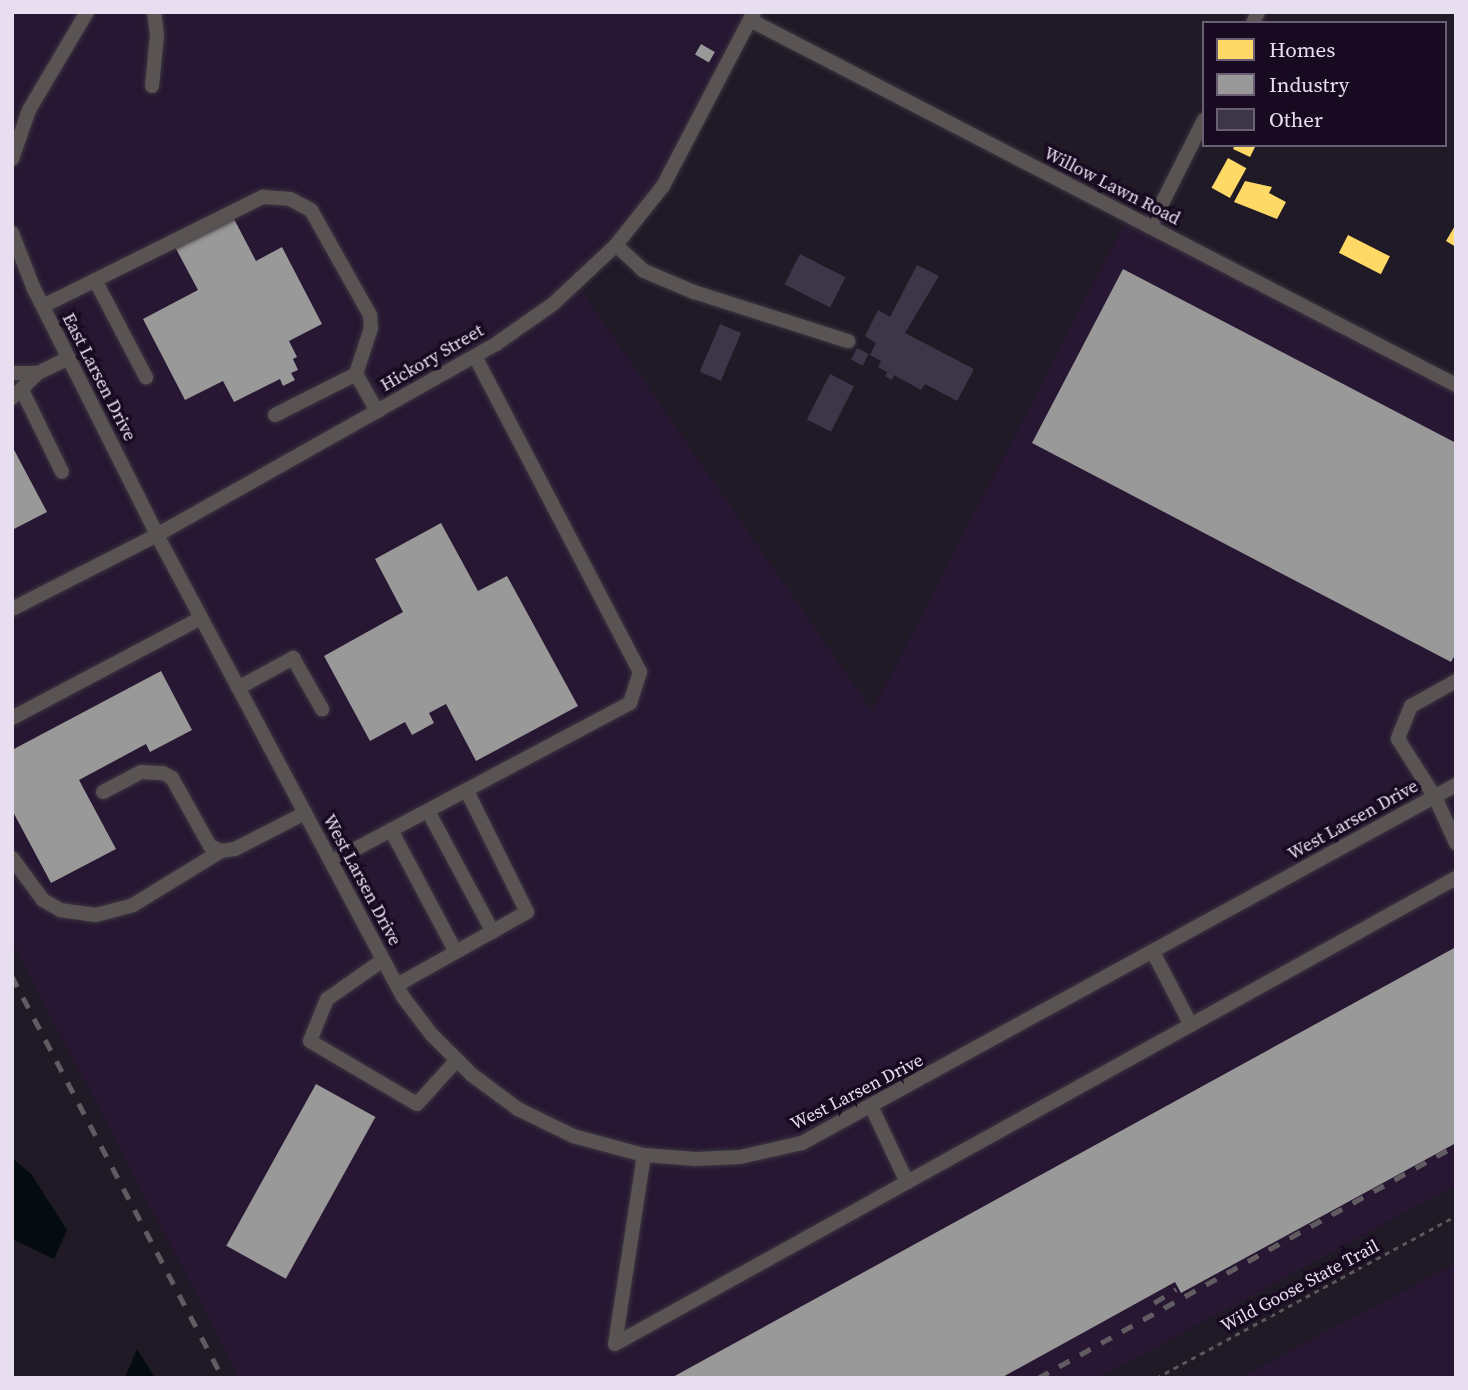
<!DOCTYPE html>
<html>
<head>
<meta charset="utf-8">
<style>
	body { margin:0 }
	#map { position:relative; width:1468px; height:1390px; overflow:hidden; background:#201926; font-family:"Source Serif 4",serif }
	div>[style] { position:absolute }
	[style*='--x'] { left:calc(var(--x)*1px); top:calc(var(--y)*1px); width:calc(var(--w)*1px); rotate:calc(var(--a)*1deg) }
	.built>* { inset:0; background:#271732 }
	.water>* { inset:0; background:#040c0f }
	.homes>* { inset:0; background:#ffd966; transform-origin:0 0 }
	.industry>* { inset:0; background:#999; transform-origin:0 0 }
	.building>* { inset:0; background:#3c3648; transform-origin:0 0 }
	.path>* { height:2.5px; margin-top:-1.25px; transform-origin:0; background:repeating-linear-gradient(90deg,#5c575a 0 5px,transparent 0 10px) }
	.roads { filter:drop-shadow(0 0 2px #3c3641) drop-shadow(0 0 2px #3c3641) }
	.minor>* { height:14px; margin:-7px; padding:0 7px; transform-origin:7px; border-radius:7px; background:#595453 }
	.rail>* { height:4.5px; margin-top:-2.25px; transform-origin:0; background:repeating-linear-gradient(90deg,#615b62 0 12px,transparent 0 24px) }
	span { translate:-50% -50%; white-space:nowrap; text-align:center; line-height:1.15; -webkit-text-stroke:7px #180b21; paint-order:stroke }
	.street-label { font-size:18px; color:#e7dfef }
	.frame { position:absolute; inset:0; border:14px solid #e7dfef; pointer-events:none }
	.legend { position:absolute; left:1202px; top:21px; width:245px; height:126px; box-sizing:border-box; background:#180b21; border:2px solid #6b6073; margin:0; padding:9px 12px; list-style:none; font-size:21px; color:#e7dfef }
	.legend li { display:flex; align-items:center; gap:14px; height:35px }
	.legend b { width:35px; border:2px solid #6b6073 }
</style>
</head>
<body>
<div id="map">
	<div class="built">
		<i style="clip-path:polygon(12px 12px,754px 12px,679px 160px,577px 284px,872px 711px,1129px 215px,1456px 385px,1456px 1185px,1099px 1378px,240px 1378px,12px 942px)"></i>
		<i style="clip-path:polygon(1456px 1263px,1456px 1378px,1239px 1378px)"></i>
	</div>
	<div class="water">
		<i style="clip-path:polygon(12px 1158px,31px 1174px,67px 1230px,54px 1259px,12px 1239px)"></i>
		<i style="clip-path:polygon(137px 1349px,155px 1378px,125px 1378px)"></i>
	</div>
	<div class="homes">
		<i style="clip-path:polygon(1235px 145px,1256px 145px,1250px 157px,1233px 149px)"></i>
		<i style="left:1228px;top:158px;width:21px;height:34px;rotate:29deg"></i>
		<i style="clip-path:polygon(1245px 181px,1272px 187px,1269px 193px,1286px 202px,1277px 219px,1234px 202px)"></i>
		<i style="clip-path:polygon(1456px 224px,1456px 247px,1446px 241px)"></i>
		<i style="left:1348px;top:235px;width:47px;height:20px;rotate:27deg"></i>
	</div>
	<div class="industry">
		<i style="left:701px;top:44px;width:16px;height:12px;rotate:30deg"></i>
		<i style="clip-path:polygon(233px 217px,256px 261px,282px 247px,322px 324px,289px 341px,297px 357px,293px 359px,298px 370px,291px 373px,295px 380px,283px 386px,280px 379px,234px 402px,223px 381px,185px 400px,143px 319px,198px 290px,175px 247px)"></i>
		<i style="clip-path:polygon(1123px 269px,1456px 443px,1456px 653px,1451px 662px,1032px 443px)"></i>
		<i style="clip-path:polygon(12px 446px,47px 512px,12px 530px)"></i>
		<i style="clip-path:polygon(441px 523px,478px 591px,507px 576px,578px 706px,476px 761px,446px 704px,429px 713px,434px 723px,412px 735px,405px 722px,370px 741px,324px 656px,403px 612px,375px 559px)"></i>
		<i style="clip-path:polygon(161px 671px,192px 730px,150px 752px,146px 744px,79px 780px,116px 849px,51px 883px,12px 810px,12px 750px)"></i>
		<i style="clip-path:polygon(1456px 947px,1456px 1143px,1181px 1293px,1175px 1282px,1001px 1378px,671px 1378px)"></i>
		<i style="left:316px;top:1084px;width:68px;height:185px;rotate:29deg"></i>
	</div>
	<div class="building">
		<i style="left:800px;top:254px;width:51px;height:34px;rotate:27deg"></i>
		<i style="clip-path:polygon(917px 265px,939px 276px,905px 333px,974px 369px,957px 401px,925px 384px,921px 390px,894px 375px,892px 380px,885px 376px,887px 372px,878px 367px,881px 361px,870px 355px,876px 343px,865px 336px,878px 310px,890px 317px)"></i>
		<i style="left:720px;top:324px;width:23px;height:52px;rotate:23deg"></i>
		<i style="left:857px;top:348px;width:13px;height:13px;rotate:27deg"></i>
		<i style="left:830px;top:374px;width:27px;height:51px;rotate:27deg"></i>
	</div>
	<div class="path">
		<i style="--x:1156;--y:1378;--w:341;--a:-28.4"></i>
	</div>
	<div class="roads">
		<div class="minor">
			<i style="--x:750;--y:20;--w:795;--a:27.34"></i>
			<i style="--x:1253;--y:23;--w:12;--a:-66"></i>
			<i style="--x:152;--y:86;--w:51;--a:-84.4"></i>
			<i style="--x:157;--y:35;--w:23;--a:-97"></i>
			<i style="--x:12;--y:159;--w:52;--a:-70.9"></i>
			<i style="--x:29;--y:110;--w:114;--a:-59.4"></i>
			<i style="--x:1150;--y:227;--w:120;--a:-63.2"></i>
			<i style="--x:12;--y:233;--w:58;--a:68.7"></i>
			<i style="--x:33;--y:287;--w:277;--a:63.4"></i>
			<i style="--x:157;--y:535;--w:523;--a:61.97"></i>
			<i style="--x:403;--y:997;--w:48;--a:52.7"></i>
			<i style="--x:432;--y:1035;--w:57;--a:45"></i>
			<i style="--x:472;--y:1075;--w:57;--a:36.5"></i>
			<i style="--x:518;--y:1109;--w:61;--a:26.1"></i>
			<i style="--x:573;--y:1136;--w:73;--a:15"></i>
			<i style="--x:644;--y:1155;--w:52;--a:4.4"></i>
			<i style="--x:696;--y:1159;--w:44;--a:-2.6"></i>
			<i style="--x:740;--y:1157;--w:64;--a:-12.7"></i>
			<i style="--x:802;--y:1143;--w:746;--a:-28.7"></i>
			<i style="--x:616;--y:245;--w:38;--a:43"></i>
			<i style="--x:644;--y:271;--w:54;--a:22.8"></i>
			<i style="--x:694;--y:292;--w:162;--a:17.7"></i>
			<i style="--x:95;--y:280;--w:110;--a:62.3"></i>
			<i style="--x:43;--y:306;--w:246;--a:-26.4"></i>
			<i style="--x:263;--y:197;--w:27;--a:4"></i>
			<i style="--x:290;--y:199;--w:24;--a:28"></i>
			<i style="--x:311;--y:210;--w:120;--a:60.7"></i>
			<i style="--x:370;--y:315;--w:13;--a:86"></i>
			<i style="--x:371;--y:328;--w:48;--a:108.1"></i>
			<i style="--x:356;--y:374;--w:43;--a:60.4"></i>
			<i style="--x:12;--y:373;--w:26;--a:0"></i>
			<i style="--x:22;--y:390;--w:91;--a:64"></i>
			<i style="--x:12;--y:398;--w:36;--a:-44"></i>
			<i style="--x:38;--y:373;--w:34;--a:-26"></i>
			<i style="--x:275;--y:415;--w:91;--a:-26.8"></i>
			<i style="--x:12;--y:609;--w:163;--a:-27"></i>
			<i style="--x:157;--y:535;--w:253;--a:-29.4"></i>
			<i style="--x:377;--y:411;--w:137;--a:-29.4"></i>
			<i style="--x:496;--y:344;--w:70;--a:-35.1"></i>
			<i style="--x:553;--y:304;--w:86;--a:-43.1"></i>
			<i style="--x:616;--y:245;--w:75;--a:-51.5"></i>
			<i style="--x:663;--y:186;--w:196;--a:-62.4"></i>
			<i style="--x:1456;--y:681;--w:51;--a:150.9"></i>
			<i style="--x:1411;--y:706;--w:35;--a:112"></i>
			<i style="--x:1398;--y:739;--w:69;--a:57.5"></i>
			<i style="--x:1435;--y:797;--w:51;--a:65.5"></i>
			<i style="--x:238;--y:688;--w:63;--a:-28.6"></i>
			<i style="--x:293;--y:658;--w:59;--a:60.4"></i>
			<i style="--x:12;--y:718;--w:214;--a:-27.9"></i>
			<i style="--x:103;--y:792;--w:43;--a:-27.8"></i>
			<i style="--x:141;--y:772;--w:22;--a:3"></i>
			<i style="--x:163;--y:773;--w:10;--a:29"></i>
			<i style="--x:172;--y:778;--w:78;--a:60.8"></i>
			<i style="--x:210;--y:846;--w:12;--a:24"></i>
			<i style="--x:221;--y:851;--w:14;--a:-8"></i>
			<i style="--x:235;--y:849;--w:79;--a:-27.2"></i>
			<i style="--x:428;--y:811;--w:137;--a:61.8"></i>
			<i style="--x:391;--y:830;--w:138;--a:62"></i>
			<i style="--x:12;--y:858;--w:52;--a:53.6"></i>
			<i style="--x:43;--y:900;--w:20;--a:30"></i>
			<i style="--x:60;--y:910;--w:36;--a:8"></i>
			<i style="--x:96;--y:915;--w:38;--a:-15"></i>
			<i style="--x:133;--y:905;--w:103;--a:-31.5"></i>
			<i style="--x:331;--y:862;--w:339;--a:-28"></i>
			<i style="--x:630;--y:703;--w:33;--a:-72"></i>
			<i style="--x:640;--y:672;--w:356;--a:-117.6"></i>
			<i style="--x:1154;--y:954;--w:80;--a:62.5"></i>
			<i style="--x:383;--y:960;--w:68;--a:145.1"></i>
			<i style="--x:327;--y:999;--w:45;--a:112"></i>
			<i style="--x:310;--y:1041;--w:124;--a:30.5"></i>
			<i style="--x:417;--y:1104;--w:58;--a:-47.8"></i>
			<i style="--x:397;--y:985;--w:149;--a:-29.3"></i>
			<i style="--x:527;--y:912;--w:135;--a:-116.4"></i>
			<i style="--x:872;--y:1108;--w:82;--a:64.7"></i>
			<i style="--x:644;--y:1155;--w:191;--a:98.7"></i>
			<i style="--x:615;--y:1344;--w:961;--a:-28.99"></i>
		</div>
	</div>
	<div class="rail">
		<i style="--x:12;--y:976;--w:454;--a:62.3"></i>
		<i style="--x:1154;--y:1303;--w:26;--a:-32"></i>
		<i style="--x:1038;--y:1378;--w:479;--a:-29.1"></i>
	</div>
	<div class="street-label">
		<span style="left:1112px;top:186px;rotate:27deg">Willow Lawn Road</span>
		<span style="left:432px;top:358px;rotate:-30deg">Hickory Street</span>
		<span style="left:99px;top:377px;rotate:63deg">East Larsen Drive</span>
		<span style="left:1353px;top:820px;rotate:-29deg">West Larsen Drive</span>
		<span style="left:362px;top:880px;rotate:62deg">West Larsen Drive</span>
		<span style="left:857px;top:1092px;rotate:-27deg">West Larsen Drive</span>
		<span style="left:1300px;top:1286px;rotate:-28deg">Wild Goose State Trail</span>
	</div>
	<div class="frame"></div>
	<ul class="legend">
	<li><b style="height:19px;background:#ffd966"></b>Homes</li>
	<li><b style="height:19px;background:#999"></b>Industry</li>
	<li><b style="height:19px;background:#3c3648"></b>Other</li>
	</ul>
</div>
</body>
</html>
